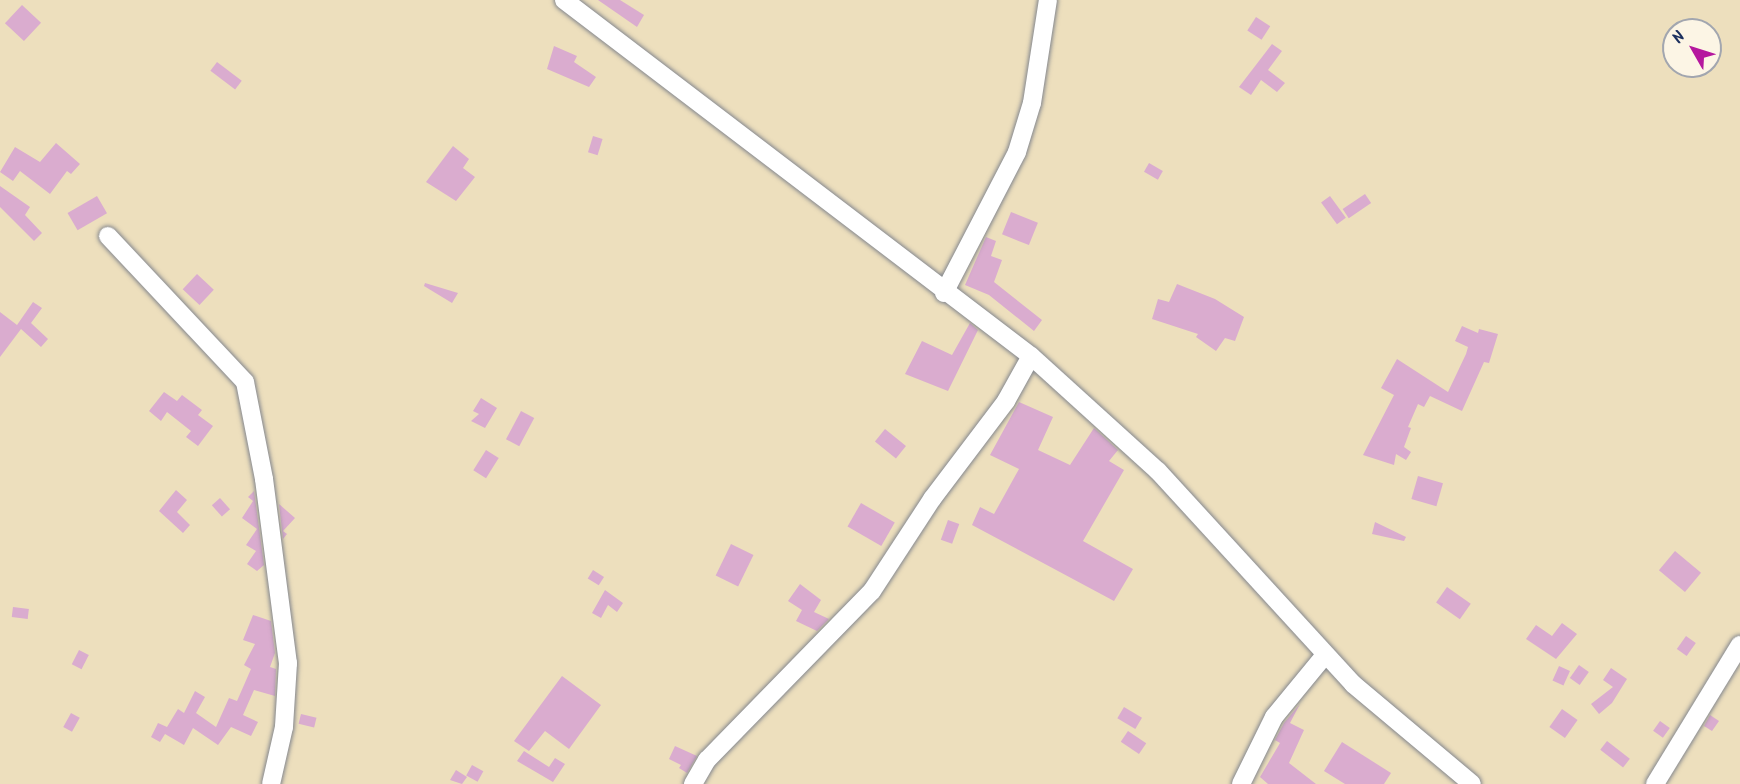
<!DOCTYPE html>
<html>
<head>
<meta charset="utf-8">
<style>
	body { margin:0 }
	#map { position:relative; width:1740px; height:784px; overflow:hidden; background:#eddfbd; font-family:Kalam,sans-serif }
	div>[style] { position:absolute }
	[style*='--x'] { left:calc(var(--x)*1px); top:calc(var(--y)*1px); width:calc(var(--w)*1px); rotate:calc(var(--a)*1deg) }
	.building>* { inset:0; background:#daaccf; transform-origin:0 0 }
	.roads { filter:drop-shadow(0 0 2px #84878e) drop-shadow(0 0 2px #84878e) }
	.minor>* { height:18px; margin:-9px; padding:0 9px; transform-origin:9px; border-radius:9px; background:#fff }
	span { translate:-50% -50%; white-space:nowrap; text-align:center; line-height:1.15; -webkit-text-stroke:5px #fcf5e5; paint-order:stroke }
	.north { position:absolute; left:1662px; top:18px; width:60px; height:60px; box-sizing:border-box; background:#fcf5e5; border:2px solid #a2a6af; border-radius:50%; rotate:309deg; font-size:16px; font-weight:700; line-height:24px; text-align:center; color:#1b2f5e }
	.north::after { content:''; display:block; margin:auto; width:21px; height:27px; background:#b5179e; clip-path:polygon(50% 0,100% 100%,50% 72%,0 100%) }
</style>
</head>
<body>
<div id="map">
	<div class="building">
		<i style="clip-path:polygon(598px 0,620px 0,644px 15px,637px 27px)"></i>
		<i style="left:22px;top:5px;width:26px;height:25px;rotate:43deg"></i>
		<i style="left:1256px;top:17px;width:17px;height:16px;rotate:33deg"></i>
		<i style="clip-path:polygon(1272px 44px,1282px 51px,1268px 70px,1285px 83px,1277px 92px,1261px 80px,1251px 95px,1239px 87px)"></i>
		<i style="clip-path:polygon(554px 46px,577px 56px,574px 62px,596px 77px,589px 87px,547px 69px)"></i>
		<i style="left:217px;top:62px;width:31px;height:11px;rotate:37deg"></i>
		<i style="left:593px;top:136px;width:10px;height:17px;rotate:17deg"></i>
		<i style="clip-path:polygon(56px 143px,80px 164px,71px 174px,67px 171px,50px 194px,20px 171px,13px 181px,0 172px,15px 147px,40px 162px)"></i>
		<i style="clip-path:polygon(453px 146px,469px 159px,463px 168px,475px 177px,456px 201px,426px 182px)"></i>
		<i style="left:1149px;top:163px;width:16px;height:10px;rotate:30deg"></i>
		<i style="clip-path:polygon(0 186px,30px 207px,25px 215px,42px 233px,34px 241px,0 207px)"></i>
		<i style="left:1365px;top:194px;width:11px;height:27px;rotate:56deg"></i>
		<i style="left:97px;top:196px;width:20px;height:34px;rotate:60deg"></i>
		<i style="left:1330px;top:196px;width:27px;height:11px;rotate:54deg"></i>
		<i style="left:1011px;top:212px;width:29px;height:24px;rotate:22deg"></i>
		<i style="clip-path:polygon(986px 237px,996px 241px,991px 256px,1002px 260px,994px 282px,1042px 320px,1034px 331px,989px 295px,965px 285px)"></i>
		<i style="left:197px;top:274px;width:23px;height:21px;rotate:43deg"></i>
		<i style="clip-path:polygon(425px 283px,458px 293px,452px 303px,424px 286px)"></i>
		<i style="clip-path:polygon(1177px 284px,1215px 299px,1244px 317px,1235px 341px,1225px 338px,1216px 351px,1196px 337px,1198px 334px,1152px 319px,1158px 299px,1169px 302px)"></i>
		<i style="clip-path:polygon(33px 302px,42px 308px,31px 323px,48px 339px,41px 347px,21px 329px,0 357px,0 312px,17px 325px)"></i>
		<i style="clip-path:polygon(970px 323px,978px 330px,948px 391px,905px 374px,922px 341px,952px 355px)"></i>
		<i style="clip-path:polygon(1462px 326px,1478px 333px,1479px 329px,1498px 334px,1489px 363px,1484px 362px,1462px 411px,1430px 396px,1424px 407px,1418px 404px,1408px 427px,1411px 428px,1404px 447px,1411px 452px,1406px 460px,1396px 454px,1394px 465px,1363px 455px,1394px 395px,1381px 388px,1397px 359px,1448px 392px,1466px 354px,1468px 347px,1455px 341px)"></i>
		<i style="clip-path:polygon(164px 392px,177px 401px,182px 395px,202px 410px,198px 415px,213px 426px,198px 446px,186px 437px,191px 431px,167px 412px,161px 421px,149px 411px)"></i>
		<i style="clip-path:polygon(481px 398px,497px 408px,485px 428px,471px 421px,479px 414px,473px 411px)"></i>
		<i style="clip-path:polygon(1019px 402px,1053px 417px,1038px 450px,1070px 465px,1094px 428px,1118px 450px,1109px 461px,1124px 470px,1083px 541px,1133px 569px,1114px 601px,972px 525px,980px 507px,994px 514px,1019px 469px,990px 455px)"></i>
		<i style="left:521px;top:411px;width:15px;height:32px;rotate:28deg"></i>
		<i style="left:885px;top:429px;width:27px;height:16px;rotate:39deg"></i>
		<i style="left:486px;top:450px;width:15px;height:24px;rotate:32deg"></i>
		<i style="left:1418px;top:476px;width:26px;height:24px;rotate:16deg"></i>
		<i style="clip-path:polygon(176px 490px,187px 500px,177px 512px,190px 525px,183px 533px,159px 511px)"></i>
		<i style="clip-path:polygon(254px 491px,264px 565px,257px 571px,247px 564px,256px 551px,246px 545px,257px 529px,242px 518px,253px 501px,248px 497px)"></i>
		<i style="left:220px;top:498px;width:15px;height:11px;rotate:48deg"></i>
		<i style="left:861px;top:503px;width:39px;height:27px;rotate:30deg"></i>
		<i style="clip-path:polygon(279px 504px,295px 518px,283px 531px,287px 534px,283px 539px)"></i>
		<i style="left:948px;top:520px;width:12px;height:21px;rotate:20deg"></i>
		<i style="clip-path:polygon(1375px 522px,1406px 537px,1404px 541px,1372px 534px)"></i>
		<i style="left:731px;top:544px;width:25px;height:35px;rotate:26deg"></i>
		<i style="left:1675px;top:551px;width:34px;height:25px;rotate:40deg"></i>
		<i style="left:593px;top:570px;width:13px;height:10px;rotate:32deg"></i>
		<i style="clip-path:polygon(800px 584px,821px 600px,814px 612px,829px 619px,817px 631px,796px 621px,802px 610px,788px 601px)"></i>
		<i style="left:1447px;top:587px;width:29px;height:19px;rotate:35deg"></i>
		<i style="clip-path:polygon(605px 590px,623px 603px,617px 612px,608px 605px,601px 618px,592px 613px)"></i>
		<i style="left:13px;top:607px;width:16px;height:10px;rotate:7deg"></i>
		<i style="clip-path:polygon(253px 615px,271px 621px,275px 653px,270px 667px,276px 669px,275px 696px,254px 690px,243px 715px,258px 722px,251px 736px,231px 727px,218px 745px,193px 728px,184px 745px,165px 734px,160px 742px,151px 737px,158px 723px,167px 727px,178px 709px,184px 713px,195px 691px,205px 697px,196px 713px,216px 727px,229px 698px,237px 701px,251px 669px,244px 665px,255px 644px,243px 640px)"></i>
		<i style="clip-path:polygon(1562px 623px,1577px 634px,1556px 659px,1526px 639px,1536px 625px,1552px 636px)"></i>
		<i style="left:1686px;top:636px;width:12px;height:16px;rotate:35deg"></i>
		<i style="left:79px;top:650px;width:11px;height:16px;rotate:27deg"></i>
		<i style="left:1579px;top:665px;width:12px;height:16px;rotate:35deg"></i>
		<i style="left:1559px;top:666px;width:12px;height:16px;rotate:24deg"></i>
		<i style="clip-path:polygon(1611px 668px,1627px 679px,1612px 703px,1599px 714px,1591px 704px,1613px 687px,1603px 680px)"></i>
		<i style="clip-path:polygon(562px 676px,601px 705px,569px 749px,545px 731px,529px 751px,514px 741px)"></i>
		<i style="clip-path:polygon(1300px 704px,1290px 723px,1304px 730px,1289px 763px,1316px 784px,1268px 784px,1260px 777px,1280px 743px,1275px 740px,1284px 723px)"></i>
		<i style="left:1124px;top:707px;width:21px;height:13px;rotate:31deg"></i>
		<i style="left:1562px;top:709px;width:19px;height:22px;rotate:35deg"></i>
		<i style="left:71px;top:713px;width:10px;height:16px;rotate:29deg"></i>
		<i style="left:301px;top:714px;width:16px;height:10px;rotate:14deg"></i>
		<i style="clip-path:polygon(1710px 715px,1719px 721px,1712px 731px,1704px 726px)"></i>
		<i style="left:1660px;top:721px;width:12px;height:12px;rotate:35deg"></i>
		<i style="left:1128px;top:731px;width:22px;height:13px;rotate:34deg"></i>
		<i style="left:1607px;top:741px;width:29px;height:11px;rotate:38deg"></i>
		<i style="clip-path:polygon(1342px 742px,1391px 773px,1384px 784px,1345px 784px,1324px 771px)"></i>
		<i style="clip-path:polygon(675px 746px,697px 756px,687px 773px,679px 768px,681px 765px,669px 759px)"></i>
		<i style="clip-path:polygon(524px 751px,549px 767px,555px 758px,565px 764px,553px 782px,517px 761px)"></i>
		<i style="left:472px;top:765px;width:13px;height:12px;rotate:29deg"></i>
		<i style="clip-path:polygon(456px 770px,467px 777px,462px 784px,450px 780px)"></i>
	</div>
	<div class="roads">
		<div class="minor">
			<i style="--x:564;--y:0;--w:587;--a:37.32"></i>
			<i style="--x:1031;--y:356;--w:171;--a:42.2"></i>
			<i style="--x:1158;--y:471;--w:289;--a:47.5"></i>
			<i style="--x:1353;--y:684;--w:155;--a:40"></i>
			<i style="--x:108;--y:236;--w:200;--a:46.8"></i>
			<i style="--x:245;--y:382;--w:99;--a:78.9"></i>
			<i style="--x:264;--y:479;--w:186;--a:82.6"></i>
			<i style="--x:288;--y:663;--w:64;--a:93.6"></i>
			<i style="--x:284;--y:727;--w:58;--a:102.8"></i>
			<i style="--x:944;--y:293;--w:159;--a:-62.6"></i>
			<i style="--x:1017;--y:152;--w:51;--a:-73"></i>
			<i style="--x:1032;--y:103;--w:104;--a:-81.2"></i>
			<i style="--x:693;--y:784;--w:28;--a:-60"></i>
			<i style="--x:707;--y:760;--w:236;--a:-45.7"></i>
			<i style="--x:872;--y:591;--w:110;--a:-56.9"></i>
			<i style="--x:932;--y:499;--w:123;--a:-52.9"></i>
			<i style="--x:1006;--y:401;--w:51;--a:-60.9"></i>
			<i style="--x:1241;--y:784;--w:75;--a:-63.8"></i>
			<i style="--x:1274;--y:717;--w:80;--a:-50.6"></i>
			<i style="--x:1655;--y:784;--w:163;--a:-58.6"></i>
		</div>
	</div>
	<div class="north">N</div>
</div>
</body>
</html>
